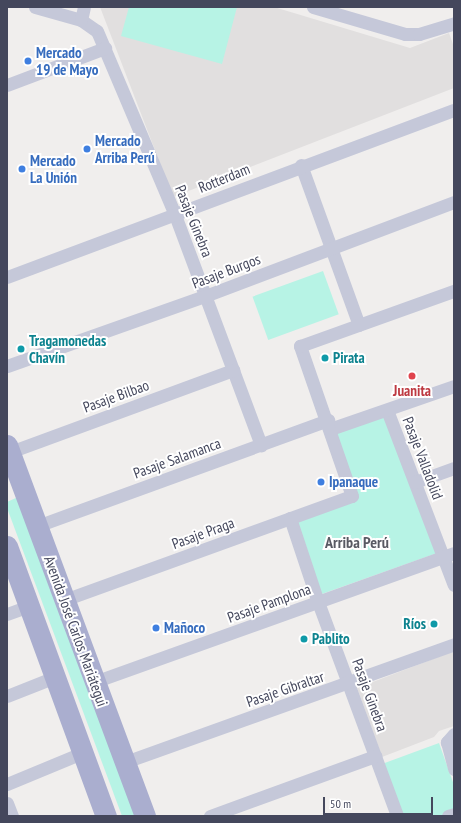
<!DOCTYPE html>
<html>
<head>
<meta charset="utf-8">
<style>
	body { margin:0 }
	#map { position:relative; width:461px; height:823px; overflow:hidden; background:#f0eeed; font-family:"PT Sans Narrow",sans-serif }
	div>[style] { position:absolute }
	[style*='--x'] { left:calc(var(--x)*1px); top:calc(var(--y)*1px); width:calc(var(--w)*1px); rotate:calc(var(--a)*1deg) }
	.education>* { inset:0; background:#e1dfdf }
	.green>* { inset:0; background:#b7f3e5; transform-origin:0 0 }
	.minor>* { height:13px; margin:-6.5px; padding:0 6.5px; transform-origin:6.5px; border-radius:6.5px; background:#c5c8d9 }
	.primary>* { height:21px; margin:-10.5px; padding:0 10.5px; transform-origin:10.5px; border-radius:10.5px; background:#aaaecf }
	.dots>* { width:11px; height:11px; translate:-50% -50%; box-sizing:border-box; border:2px solid #fff; border-radius:50% }
	span { translate:-50% -50%; white-space:nowrap; text-align:center; line-height:1.15; -webkit-text-stroke:4px #fff; paint-order:stroke }
	.shop-label { font-size:15px; color:#366cbe; font-weight:700 }
	.left { translate:0 -50%; text-align:left }
	.street-label { font-size:15px; color:#44475c }
	.culture-label { font-size:15px; color:#0d838f; font-weight:700 }
	.right { translate:-100% -50%; text-align:right }
	.health-label { font-size:15px; color:#be3a42; font-weight:700 }
	.neighbourhood-label { font-size:16px; color:#595a63; font-weight:700 }
	.frame { position:absolute; inset:0; border:8px solid #44475c; pointer-events:none }
	.scale { position:absolute; left:323px; top:797px; width:110px; height:18px; box-sizing:border-box; border:2px solid #44475c; border-top:0; padding-left:5px; font-size:12px; line-height:14px; white-space:nowrap; color:#44475c; -webkit-text-stroke:3px #fff; paint-order:stroke }
</style>
</head>
<body>
<div id="map">
	<div class="education">
		<i style="clip-path:polygon(100px 7px,274px 7px,410px 48px,449px 33px,454px 47px,454px 88px,173px 197px)"></i>
		<i style="clip-path:polygon(454px 651px,454px 726px,439px 731px,434px 737px,382px 757px,357px 688px)"></i>
	</div>
	<div class="green">
		<i style="clip-path:polygon(129px 7px,237px 7px,222px 64px,121px 36px)"></i>
		<i style="left:323px;top:271px;width:46px;height:75px;rotate:70deg"></i>
		<i style="clip-path:polygon(386px 414px,440px 552px,319px 595px,293px 519px,356px 497px,334px 431px)"></i>
		<i style="clip-path:polygon(18px 497px,140px 816px,122px 816px,7px 508px,7px 502px)"></i>
		<i style="clip-path:polygon(439px 743px,454px 785px,454px 813px,445px 816px,401px 816px,382px 764px)"></i>
	</div>
	<div class="minor">
		<i style="--x:35;--y:7;--w:48;--a:15.8"></i>
		<i style="--x:81;--y:20;--w:19;--a:35"></i>
		<i style="--x:97;--y:31;--w:200;--a:67"></i>
		<i style="--x:175;--y:215;--w:246;--a:69.5"></i>
		<i style="--x:313;--y:7;--w:96;--a:16.4"></i>
		<i style="--x:405;--y:34;--w:14;--a:0"></i>
		<i style="--x:419;--y:34;--w:37;--a:-17"></i>
		<i style="--x:81;--y:20;--w:13;--a:-77"></i>
		<i style="--x:7;--y:85;--w:105;--a:-20.7"></i>
		<i style="--x:301;--y:165;--w:170;--a:70.1"></i>
		<i style="--x:7;--y:277;--w:477;--a:-20.5"></i>
		<i style="--x:7;--y:366;--w:210;--a:-19.5"></i>
		<i style="--x:205;--y:296;--w:266;--a:-20.7"></i>
		<i style="--x:387;--y:410;--w:187;--a:69.1"></i>
		<i style="--x:330;--y:429;--w:131;--a:-19.1"></i>
		<i style="--x:10;--y:452;--w:238;--a:-20.2"></i>
		<i style="--x:415;--y:482;--w:41;--a:-19.7"></i>
		<i style="--x:290;--y:518;--w:89;--a:71.6"></i>
		<i style="--x:318;--y:602;--w:228;--a:69.7"></i>
		<i style="--x:37;--y:526;--w:310;--a:-20"></i>
		<i style="--x:64;--y:600;--w:306;--a:-19.9"></i>
		<i style="--x:352;--y:496;--w:159;--a:-109.1"></i>
		<i style="--x:300;--y:346;--w:164;--a:-19.7"></i>
		<i style="--x:7;--y:614;--w:23;--a:-20"></i>
		<i style="--x:94;--y:682;--w:382;--a:-19.7"></i>
		<i style="--x:7;--y:696;--w:52;--a:-21.6"></i>
		<i style="--x:454;--y:734;--w:11;--a:131"></i>
		<i style="--x:447;--y:742;--w:28;--a:75"></i>
		<i style="--x:125;--y:762;--w:350;--a:-19.7"></i>
		<i style="--x:7;--y:784;--w:81;--a:-22.5"></i>
		<i style="--x:7;--y:803;--w:14;--a:69"></i>
		<i style="--x:210;--y:816;--w:176;--a:-20"></i>
		<i style="--x:448;--y:816;--w:6;--a:-18"></i>
	</div>
	<div class="primary">
		<i style="--x:7;--y:445;--w:396;--a:69.6"></i>
		<i style="--x:7;--y:546;--w:288;--a:69.9"></i>
	</div>
	<div class="dots">
		<i style="left:28px;top:61px;background:#3f7fe0"></i>
		<i style="left:87px;top:149px;background:#3f7fe0"></i>
		<i style="left:22px;top:169px;background:#3f7fe0"></i>
		<i style="left:21px;top:349px;background:#0f9aa8"></i>
		<i style="left:325px;top:358px;background:#0f9aa8"></i>
		<i style="left:412px;top:376px;background:#e0444e"></i>
		<i style="left:321px;top:482px;background:#3f7fe0"></i>
		<i style="left:434px;top:624px;background:#0f9aa8"></i>
		<i style="left:156px;top:628px;background:#3f7fe0"></i>
		<i style="left:304px;top:639px;background:#0f9aa8"></i>
	</div>
	<div class="shop-label">
		<span class="left" style="left:36px;top:61px">Mercado<br>19 de Mayo</span>
		<span class="left" style="left:95px;top:149px">Mercado<br>Arriba Perú</span>
		<span class="left" style="left:30px;top:169px">Mercado<br>La Unión</span>
		<span class="left" style="left:329px;top:482px">Ipanaque</span>
		<span class="left" style="left:164px;top:628px">Mañoco</span>
	</div>
	<div class="street-label">
		<span style="left:224px;top:178px;rotate:-22deg">Rotterdam</span>
		<span style="left:194px;top:221px;rotate:68deg">Pasaje Ginebra</span>
		<span style="left:226px;top:271px;rotate:-21deg">Pasaje Burgos</span>
		<span style="left:116px;top:396px;rotate:-20deg">Pasaje Bilbao</span>
		<span style="left:177px;top:458px;rotate:-20deg">Pasaje Salamanca</span>
		<span style="left:423px;top:458px;rotate:69deg">Pasaje Valladolid</span>
		<span style="left:203px;top:533px;rotate:-20deg">Pasaje Praga</span>
		<span style="left:269px;top:603px;rotate:-20deg">Pasaje Pamplona</span>
		<span style="left:76px;top:631px;rotate:70deg">Avenida José Carlos Mariátegui</span>
		<span style="left:285px;top:689px;rotate:-19deg">Pasaje Gibraltar</span>
		<span style="left:370px;top:695px;rotate:70deg">Pasaje Ginebra</span>
	</div>
	<div class="culture-label">
		<span class="left" style="left:29px;top:349px">Tragamonedas<br>Chavín</span>
		<span class="left" style="left:333px;top:358px">Pirata</span>
		<span class="right" style="left:426px;top:624px">Ríos</span>
		<span class="left" style="left:312px;top:639px">Pablito</span>
	</div>
	<div class="health-label">
		<span style="left:412px;top:391px">Juanita</span>
	</div>
	<div class="neighbourhood-label">
		<span style="left:357px;top:542px">Arriba Perú</span>
	</div>
	<div class="frame"></div>
	<div class="scale">50 m</div>
</div>
</body>
</html>
